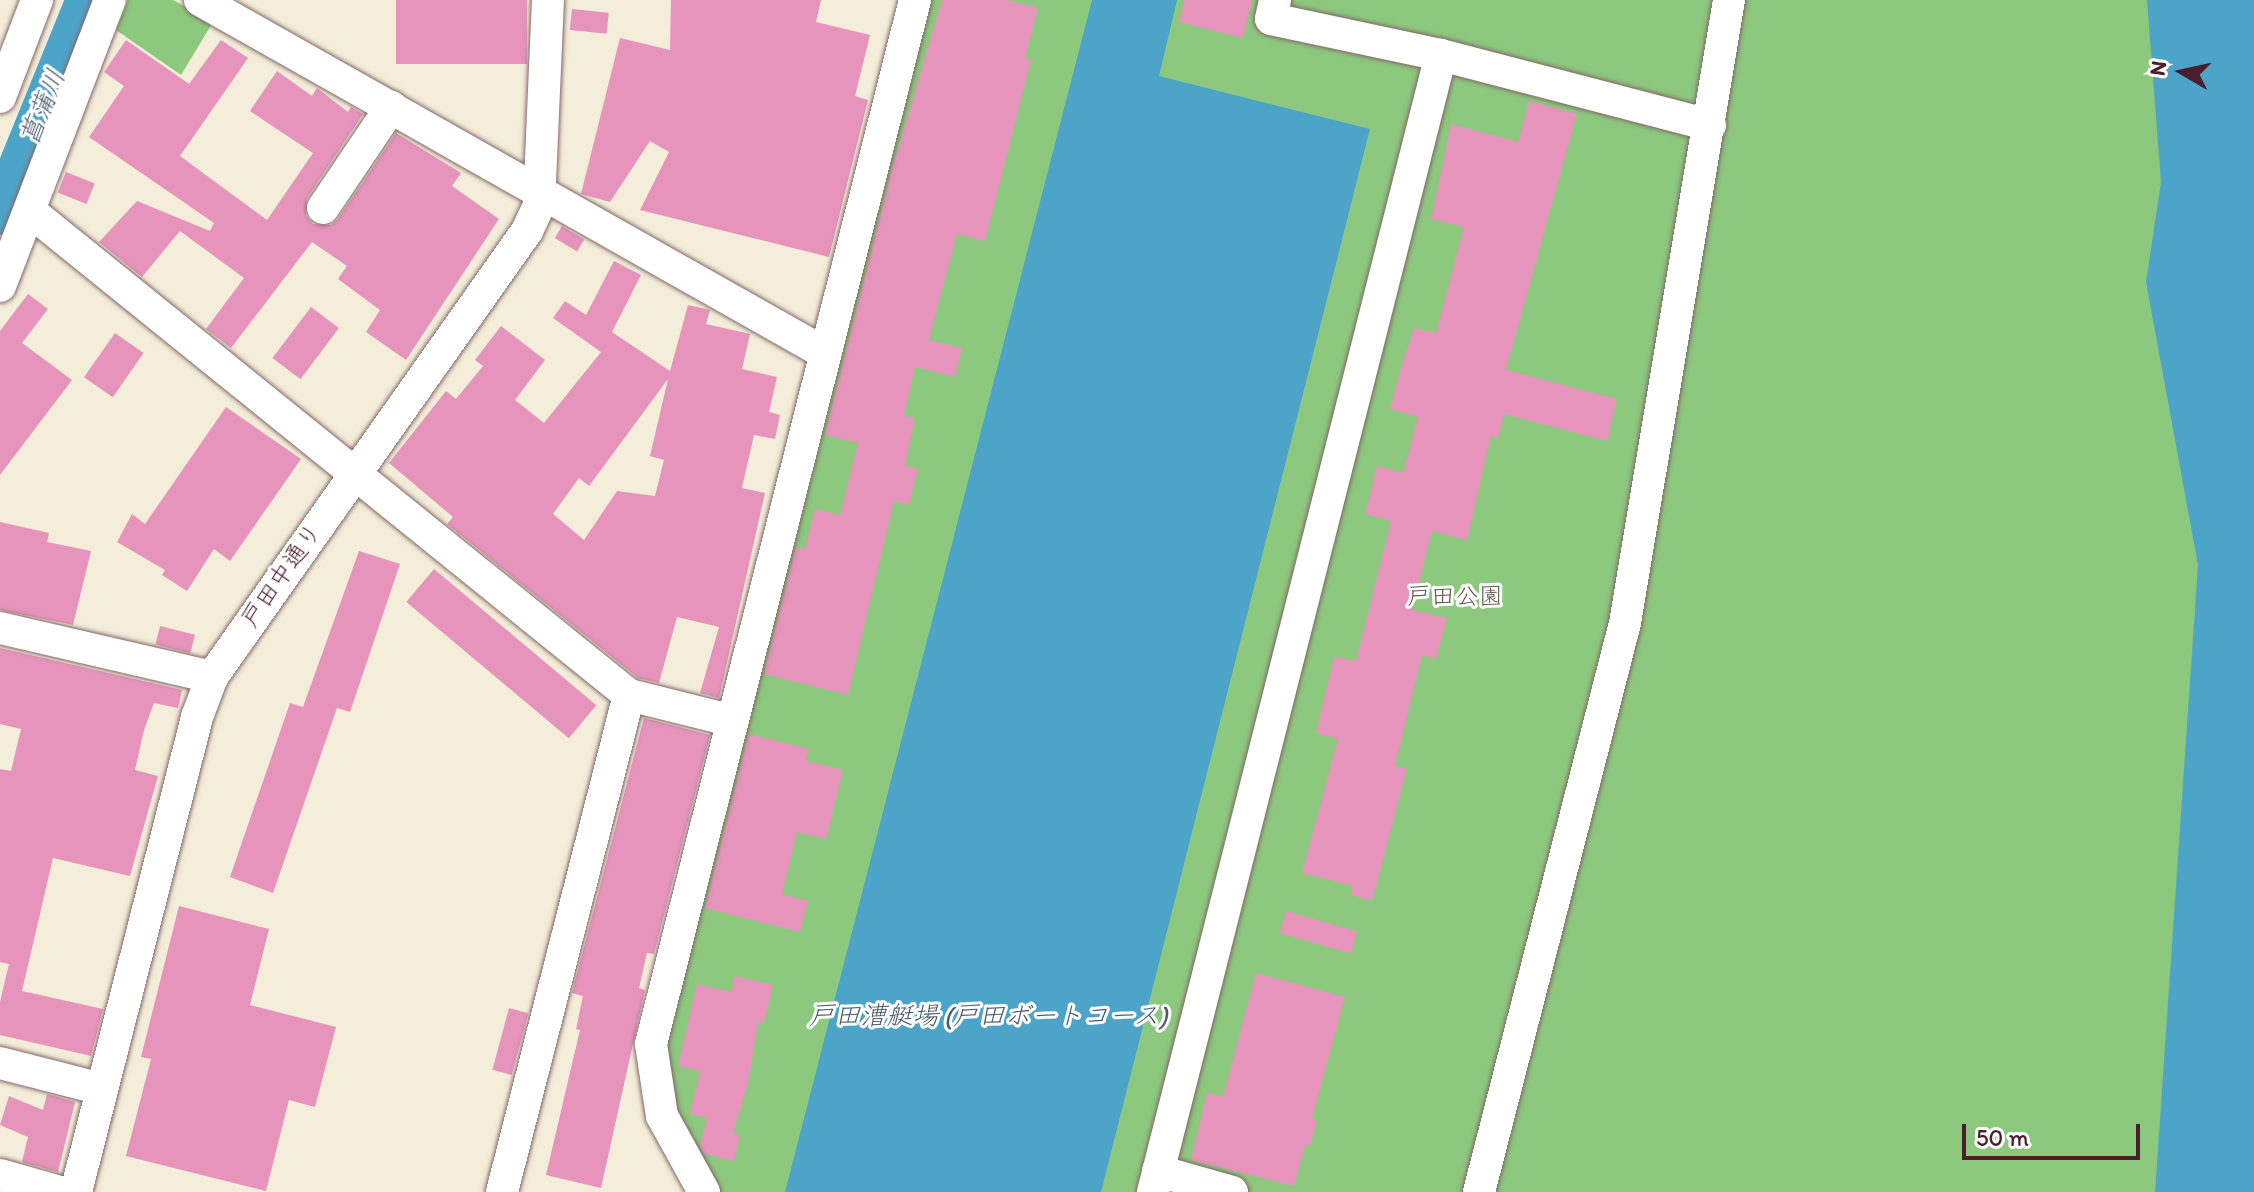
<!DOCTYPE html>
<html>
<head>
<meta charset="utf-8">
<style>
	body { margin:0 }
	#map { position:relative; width:2254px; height:1192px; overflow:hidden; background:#f3edd9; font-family:Itim,"Klee One",sans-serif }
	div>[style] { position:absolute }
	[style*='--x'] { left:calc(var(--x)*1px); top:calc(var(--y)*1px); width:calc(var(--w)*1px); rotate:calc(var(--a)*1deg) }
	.green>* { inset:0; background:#8cc97e }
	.water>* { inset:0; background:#4da4c9 }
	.river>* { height:42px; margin:-21px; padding:0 21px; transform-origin:21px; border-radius:21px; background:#4da4c9 }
	.building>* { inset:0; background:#e694bc; transform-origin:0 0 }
	.roads { filter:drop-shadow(0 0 2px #856768) drop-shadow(0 0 2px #856768) }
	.minor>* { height:32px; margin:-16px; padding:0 16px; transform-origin:16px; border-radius:16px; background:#fff }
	span { translate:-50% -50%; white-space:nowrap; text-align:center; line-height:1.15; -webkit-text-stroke:6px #fff; paint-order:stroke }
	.street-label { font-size:24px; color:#4a1f2b }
	.park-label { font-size:24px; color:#615a48 }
	.water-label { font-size:26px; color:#4b5b72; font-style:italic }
	.north { position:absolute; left:2142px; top:32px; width:80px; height:80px; -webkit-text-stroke:6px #fff; paint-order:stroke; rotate:279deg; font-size:22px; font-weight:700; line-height:32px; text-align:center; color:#4a1f2b }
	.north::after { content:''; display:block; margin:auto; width:28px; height:36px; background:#4a1f2b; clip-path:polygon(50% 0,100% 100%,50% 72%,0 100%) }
	.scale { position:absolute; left:1962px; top:1124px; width:178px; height:36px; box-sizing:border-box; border:4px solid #4a1f2b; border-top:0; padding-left:10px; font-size:24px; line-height:28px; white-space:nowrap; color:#4a1f2b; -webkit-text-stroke:6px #fff; paint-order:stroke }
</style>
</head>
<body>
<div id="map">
	<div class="green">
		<i style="clip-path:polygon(128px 0,173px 0,213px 22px,181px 75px,116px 30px)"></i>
		<i style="clip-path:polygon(915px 0,2254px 0,2254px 1192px,704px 1192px,662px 1116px,656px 1024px)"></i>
	</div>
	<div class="water">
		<i style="clip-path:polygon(1092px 0,1177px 0,1159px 76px,1370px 129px,1101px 1192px,785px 1192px)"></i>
		<i style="clip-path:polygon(2147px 0,2254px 0,2254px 1192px,2155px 1192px,2198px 565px,2146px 282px,2161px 182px)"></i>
	</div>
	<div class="river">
		<i style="--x:0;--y:214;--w:231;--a:-67.9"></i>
	</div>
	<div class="building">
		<i style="left:396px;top:0;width:131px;height:64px"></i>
		<i style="clip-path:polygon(671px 0,821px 0,816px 22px,870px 35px,855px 96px,868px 100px,829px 257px,640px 210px,669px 152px,650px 141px,610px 202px,581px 194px,620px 38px,670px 50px)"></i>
		<i style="clip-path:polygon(942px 0,1007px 0,1038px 8px,1025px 58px,1031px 60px,985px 241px,957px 234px,929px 340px,962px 348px,955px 377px,915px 367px,904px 416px,915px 418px,905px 466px,918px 469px,909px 505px,894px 501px,848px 695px,764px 674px,796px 547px,805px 549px,815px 509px,840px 515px,858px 443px,825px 435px,892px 170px)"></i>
		<i style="clip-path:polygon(1184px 0,1252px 0,1243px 38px,1179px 22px)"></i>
		<i style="left:572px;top:9px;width:37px;height:21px;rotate:6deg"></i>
		<i style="clip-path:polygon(126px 40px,189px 84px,221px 40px,248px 58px,180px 156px,267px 220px,313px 153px,250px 111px,277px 71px,312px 96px,317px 88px,348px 112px,351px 107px,363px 114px,307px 198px,306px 216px,313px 224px,331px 225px,338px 219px,396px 133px,461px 173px,452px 186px,499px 219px,406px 360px,366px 332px,380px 310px,338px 279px,347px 266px,312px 242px,231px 348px,206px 329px,244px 278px,180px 231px,142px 277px,99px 242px,137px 201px,210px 231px,214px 223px,89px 137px,124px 86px,104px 72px)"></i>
		<i style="clip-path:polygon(1529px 101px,1577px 114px,1506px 370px,1617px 399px,1607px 441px,1504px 414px,1498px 438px,1491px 436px,1467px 540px,1432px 531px,1412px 610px,1447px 618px,1436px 659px,1422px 655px,1395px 766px,1407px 769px,1372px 901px,1351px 895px,1353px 886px,1302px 873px,1338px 739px,1316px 733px,1334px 657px,1356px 661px,1391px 521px,1365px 514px,1377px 466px,1403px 473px,1418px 417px,1390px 409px,1401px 368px,1414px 328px,1436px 333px,1464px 227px,1431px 219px,1451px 124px,1518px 142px)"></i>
		<i style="left:66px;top:172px;width:31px;height:22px;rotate:22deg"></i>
		<i style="left:562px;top:226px;width:26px;height:14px;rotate:31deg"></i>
		<i style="clip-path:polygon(evenodd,614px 261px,641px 275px,612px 332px,670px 371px,688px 305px,710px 310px,706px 324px,750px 334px,742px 369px,777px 377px,769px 412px,780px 415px,775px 439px,754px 435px,742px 488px,765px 493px,719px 698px,700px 693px,719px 627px,677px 617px,659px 683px,638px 678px,447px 524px,453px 517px,389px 463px,446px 391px,456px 399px,483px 366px,475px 360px,501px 326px,545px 360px,515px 400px,544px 423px,601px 352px,553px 318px,565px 301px,586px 315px,614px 261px,668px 379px,650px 456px,664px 460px,655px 496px,617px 491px,584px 540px,553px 514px,579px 478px,589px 486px,668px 379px)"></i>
		<i style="clip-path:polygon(28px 294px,48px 309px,22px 343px,72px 380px,0 475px,0 331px)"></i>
		<i style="left:311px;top:307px;width:35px;height:64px;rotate:37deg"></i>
		<i style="left:115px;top:333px;width:35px;height:54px;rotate:35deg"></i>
		<i style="clip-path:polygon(226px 407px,301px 459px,230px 561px,214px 549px,187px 591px,162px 575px,165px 570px,117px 542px,132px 514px,145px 524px)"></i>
		<i style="clip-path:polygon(0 522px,49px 533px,47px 542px,91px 551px,73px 625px,0 610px)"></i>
		<i style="clip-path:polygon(359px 551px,400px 564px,350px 712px,337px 708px,273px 893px,230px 877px,290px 703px,303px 707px)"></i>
		<i style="left:434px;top:569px;width:212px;height:43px;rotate:40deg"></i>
		<i style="left:160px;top:626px;width:36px;height:19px;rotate:14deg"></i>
		<i style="clip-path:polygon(0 648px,182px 690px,178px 708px,154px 703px,144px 730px,135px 770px,158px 776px,130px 876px,53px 858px,22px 991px,103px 1009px,91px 1056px,0 1035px,0 1002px,9px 964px,0 962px,0 769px,11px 771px,21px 729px,0 724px)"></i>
		<i style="clip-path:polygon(644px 718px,710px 735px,654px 954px,647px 953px,639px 988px,645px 990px,601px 1188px,546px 1175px,580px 1030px,576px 1029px,583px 996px,572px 993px)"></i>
		<i style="clip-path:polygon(749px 734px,809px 749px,806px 761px,843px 770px,826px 839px,797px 832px,782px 894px,808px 901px,800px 932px,705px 908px)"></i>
		<i style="clip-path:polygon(179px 906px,269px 929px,250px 1005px,336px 1027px,315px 1107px,289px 1100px,266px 1191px,126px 1156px,151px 1059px,141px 1057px)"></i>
		<i style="left:1286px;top:911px;width:74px;height:23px;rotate:16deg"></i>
		<i style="clip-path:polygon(1256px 973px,1345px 997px,1312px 1119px,1317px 1120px,1310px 1146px,1305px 1145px,1294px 1186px,1191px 1160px,1207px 1093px,1223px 1097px)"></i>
		<i style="clip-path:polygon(735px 976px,773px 985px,764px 1023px,758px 1022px,748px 1084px,733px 1133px,740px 1135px,734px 1161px,705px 1154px,700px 1146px,707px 1118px,690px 1114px,700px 1071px,678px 1066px,697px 984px,731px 992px)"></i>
		<i style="left:509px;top:1008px;width:20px;height:64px;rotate:15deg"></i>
		<i style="clip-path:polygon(47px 1094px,75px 1102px,58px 1172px,22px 1162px,28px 1137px,0 1125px,9px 1096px,43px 1110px)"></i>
	</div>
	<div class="roads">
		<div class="minor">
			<i style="--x:200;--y:0;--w:716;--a:29.47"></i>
			<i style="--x:1275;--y:0;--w:19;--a:102"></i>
			<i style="--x:1271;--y:19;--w:174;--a:12"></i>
			<i style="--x:1441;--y:55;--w:278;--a:14.6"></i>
			<i style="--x:0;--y:97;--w:104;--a:-69.1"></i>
			<i style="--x:323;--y:208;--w:122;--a:-56"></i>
			<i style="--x:31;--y:212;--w:769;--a:38.93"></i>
			<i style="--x:629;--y:695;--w:103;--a:14"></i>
			<i style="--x:0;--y:286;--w:306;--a:-69"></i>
			<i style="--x:0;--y:628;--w:218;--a:13"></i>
			<i style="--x:0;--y:1063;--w:105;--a:14.3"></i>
			<i style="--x:1158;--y:1171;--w:77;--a:15.8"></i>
			<i style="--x:0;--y:1175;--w:62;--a:15.8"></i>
			<i style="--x:76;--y:1192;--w:490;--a:-75.7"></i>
			<i style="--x:197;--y:717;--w:43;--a:-69.4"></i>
			<i style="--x:212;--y:677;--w:546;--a:-54.77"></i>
			<i style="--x:527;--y:231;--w:29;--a:-65"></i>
			<i style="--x:539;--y:205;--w:205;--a:-87.5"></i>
			<i style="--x:502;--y:1192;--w:513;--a:-75.67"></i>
			<i style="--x:704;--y:1192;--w:87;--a:-118.9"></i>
			<i style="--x:662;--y:1116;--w:73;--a:-98.7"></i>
			<i style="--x:651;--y:1044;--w:1077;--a:-75.81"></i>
			<i style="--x:1153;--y:1192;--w:1173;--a:-75.79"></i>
			<i style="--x:1479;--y:1192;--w:587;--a:-75.61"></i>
			<i style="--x:1625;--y:623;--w:632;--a:-80.52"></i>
		</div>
	</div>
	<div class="street-label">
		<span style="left:281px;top:575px;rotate:-55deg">戸田中通り</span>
	</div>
	<div class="park-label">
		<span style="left:1455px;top:596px">戸田公園</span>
	</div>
	<div class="water-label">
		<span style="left:43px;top:107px;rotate:-68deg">菖蒲川</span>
		<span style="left:988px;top:1016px">戸田漕艇場 (戸田ボートコース)</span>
	</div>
	<div class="north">N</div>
	<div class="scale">50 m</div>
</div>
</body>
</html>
